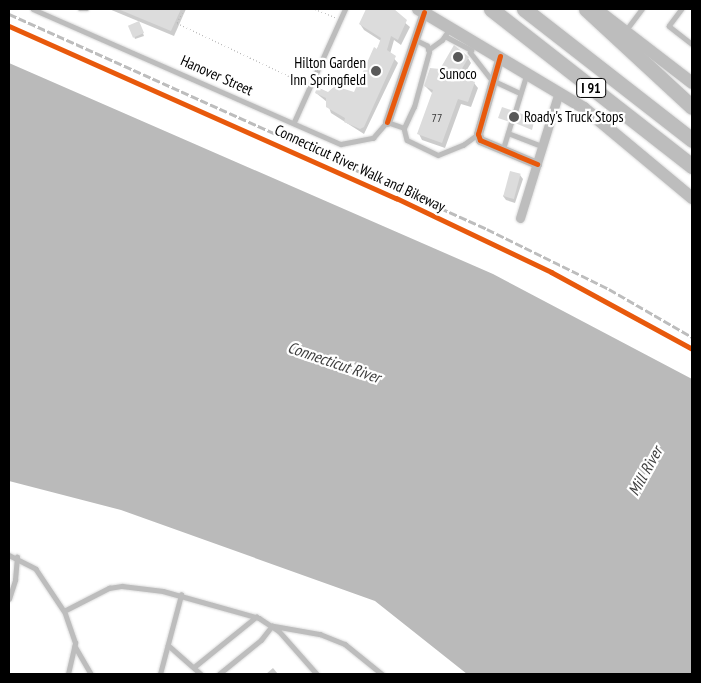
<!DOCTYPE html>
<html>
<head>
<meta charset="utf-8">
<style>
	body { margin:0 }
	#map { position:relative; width:701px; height:683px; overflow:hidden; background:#fff; font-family:"PT Sans Narrow",sans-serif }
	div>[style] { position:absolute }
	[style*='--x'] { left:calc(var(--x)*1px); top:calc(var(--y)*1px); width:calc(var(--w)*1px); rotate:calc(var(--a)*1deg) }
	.water>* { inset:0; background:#bababa }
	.shadow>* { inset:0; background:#0003 }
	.building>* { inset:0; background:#dcdcdc; transform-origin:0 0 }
	.path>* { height:1px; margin-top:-0.5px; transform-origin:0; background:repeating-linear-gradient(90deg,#b8b8b8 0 1px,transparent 0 3.5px) }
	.roads { filter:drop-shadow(0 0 1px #dbdbdb) drop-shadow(0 0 1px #dbdbdb) }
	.lane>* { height:4.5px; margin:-2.25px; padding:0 2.25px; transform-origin:2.25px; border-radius:2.25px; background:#bdbdbd }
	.street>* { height:9px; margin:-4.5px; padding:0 4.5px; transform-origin:4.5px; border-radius:4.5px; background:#bdbdbd }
	.primary>* { height:12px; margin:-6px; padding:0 6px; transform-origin:6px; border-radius:6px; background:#bdbdbd }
	.highway>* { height:15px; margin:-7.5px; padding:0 7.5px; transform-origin:7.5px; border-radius:7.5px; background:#bdbdbd }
	.rail>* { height:2.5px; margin-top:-1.25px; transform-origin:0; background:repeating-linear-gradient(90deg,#bdbdbd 0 8px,transparent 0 10.5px) }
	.cycleway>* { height:5px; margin:-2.5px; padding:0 2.5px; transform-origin:2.5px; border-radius:2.5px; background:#e8590c }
	.dots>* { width:14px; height:14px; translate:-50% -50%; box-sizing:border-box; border:2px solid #fff; border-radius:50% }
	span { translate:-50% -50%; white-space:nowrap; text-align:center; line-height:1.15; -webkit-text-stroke:4.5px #fff; paint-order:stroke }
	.number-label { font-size:12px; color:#373737 }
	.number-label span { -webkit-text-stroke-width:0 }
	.shield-label span { padding:1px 4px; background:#fff; border:1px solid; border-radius:4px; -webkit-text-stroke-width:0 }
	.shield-label { font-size:14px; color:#000; font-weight:700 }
	.poi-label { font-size:15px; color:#000 }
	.right { translate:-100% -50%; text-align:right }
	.left { translate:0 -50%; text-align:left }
	.street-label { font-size:15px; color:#000 }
	.water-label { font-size:16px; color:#3e3e3e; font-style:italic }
	.frame { position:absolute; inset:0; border:10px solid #000; pointer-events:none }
</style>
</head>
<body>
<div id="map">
	<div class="water">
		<i style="clip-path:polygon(9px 63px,493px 274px,692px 379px,692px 674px,467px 674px,375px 601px,121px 510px,9px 481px)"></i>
	</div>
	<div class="shadow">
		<i style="clip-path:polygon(109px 9px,186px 9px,174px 36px)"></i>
		<i style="clip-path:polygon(367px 9px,389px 9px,410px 27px,401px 45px,394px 40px,390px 54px,398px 63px,364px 134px,331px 113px,327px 102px,316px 93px,354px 94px,381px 41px,364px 30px,360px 24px)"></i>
		<i style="clip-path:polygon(140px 25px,144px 36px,135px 39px,130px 26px)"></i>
		<i style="clip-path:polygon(468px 58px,471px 63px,462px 78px,474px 83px,478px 88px,471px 107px,461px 104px,445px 148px,422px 140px,419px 134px,433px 94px,425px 86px,441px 70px)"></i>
		<i style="clip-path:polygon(520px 175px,523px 179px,515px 203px,506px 200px,503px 196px)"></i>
		<i style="clip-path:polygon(273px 668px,278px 674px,266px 674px)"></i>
	</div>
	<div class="building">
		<i style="clip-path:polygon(118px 9px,181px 9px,171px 31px)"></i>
		<i style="clip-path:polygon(366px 9px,394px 9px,407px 20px,398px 40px,391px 36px,387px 50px,396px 56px,364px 127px,360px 129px,344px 122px,345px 118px,326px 107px,326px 98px,315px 93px,317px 87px,328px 92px,335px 86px,354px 92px,374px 47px,377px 49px,381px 38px,359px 24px)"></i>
		<i style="left:139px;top:21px;width:13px;height:12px;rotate:67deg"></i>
		<i style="clip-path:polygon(454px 45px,469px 57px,458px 75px,475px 82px,468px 102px,458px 99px,442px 143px,417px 134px,433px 90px,424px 86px,430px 68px,440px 69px)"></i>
		<i style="clip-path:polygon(502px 107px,511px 110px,513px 116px,519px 113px,535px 118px,532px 130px,515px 123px,513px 118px,507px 121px,498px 118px)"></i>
		<i style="left:510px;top:171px;width:11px;height:26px;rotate:15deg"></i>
	</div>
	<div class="path">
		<i style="--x:184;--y:9;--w:16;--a:117"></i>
		<i style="--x:177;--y:23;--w:140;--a:25.3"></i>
		<i style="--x:315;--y:9;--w:22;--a:22"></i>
	</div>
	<div class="roads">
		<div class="lane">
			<i style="--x:33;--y:9;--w:336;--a:23.7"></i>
			<i style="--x:341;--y:144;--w:33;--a:-11"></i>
			<i style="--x:373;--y:138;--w:21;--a:-49"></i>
			<i style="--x:387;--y:122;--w:18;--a:19"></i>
			<i style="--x:404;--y:128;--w:23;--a:-65"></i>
			<i style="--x:414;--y:107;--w:57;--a:-74.7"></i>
			<i style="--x:429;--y:52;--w:6;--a:-108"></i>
			<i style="--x:427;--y:46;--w:13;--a:-153"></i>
			<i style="--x:80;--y:9;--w:7;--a:0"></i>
			<i style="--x:682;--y:9;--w:21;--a:127"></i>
			<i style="--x:669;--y:26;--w:29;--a:38"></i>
			<i style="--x:626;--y:30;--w:26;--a:-53"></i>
			<i style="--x:445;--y:36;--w:30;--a:28"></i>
			<i style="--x:428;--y:50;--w:17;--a:-36"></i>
			<i style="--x:442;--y:40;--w:14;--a:-56"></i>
			<i style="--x:470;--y:52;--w:36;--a:52"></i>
			<i style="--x:492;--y:80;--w:31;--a:25"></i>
			<i style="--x:515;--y:112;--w:38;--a:-73"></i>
			<i style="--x:294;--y:122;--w:124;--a:-65.7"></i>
			<i style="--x:404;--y:128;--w:12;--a:76"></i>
			<i style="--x:407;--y:140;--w:34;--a:26"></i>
			<i style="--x:438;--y:155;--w:27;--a:-22"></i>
			<i style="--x:463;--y:145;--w:19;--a:-36"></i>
			<i style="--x:508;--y:133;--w:36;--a:21"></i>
			<i style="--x:503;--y:149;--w:28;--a:-73"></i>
			<i style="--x:9;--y:555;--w:30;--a:27"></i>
			<i style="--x:36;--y:569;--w:50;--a:56.3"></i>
			<i style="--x:9;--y:599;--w:20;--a:-72"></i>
			<i style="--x:15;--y:580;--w:23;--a:-85"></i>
			<i style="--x:274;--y:626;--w:47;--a:9.9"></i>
			<i style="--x:320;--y:634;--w:27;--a:22"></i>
			<i style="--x:345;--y:644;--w:48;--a:39"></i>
			<i style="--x:168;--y:645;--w:44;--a:41.3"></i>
			<i style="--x:75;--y:646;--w:32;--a:60"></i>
			<i style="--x:194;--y:667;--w:80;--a:-38.9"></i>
			<i style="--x:68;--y:674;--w:32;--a:-77"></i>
			<i style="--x:75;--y:643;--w:34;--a:-109"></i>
			<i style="--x:64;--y:611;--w:51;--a:-27.1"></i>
			<i style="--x:109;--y:588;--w:13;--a:-9"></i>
			<i style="--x:122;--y:586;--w:41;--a:7"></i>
			<i style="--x:163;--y:591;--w:100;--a:15.7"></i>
			<i style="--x:259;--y:618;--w:24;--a:33"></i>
			<i style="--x:279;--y:631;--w:57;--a:48.5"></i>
			<i style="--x:160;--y:674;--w:82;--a:-75.1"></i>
			<i style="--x:219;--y:674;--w:54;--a:-39"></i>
			<i style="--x:261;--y:640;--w:18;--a:-52"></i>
		</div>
		<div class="street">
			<i style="--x:500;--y:56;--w:81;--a:105.8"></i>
			<i style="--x:478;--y:134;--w:6;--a:72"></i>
			<i style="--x:480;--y:140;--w:62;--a:22.8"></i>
			<i style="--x:387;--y:122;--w:116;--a:-71.4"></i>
			<i style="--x:520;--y:218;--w:132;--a:-72.8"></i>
		</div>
		<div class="primary">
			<i style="--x:418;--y:9;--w:193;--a:30.8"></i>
			<i style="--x:584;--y:108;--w:141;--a:39.8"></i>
			<i style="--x:596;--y:9;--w:121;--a:37.6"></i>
		</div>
		<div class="highway">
			<i style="--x:491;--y:9;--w:255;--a:38"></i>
			<i style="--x:524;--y:9;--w:213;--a:37.9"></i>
			<i style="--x:586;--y:9;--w:144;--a:42.8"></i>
		</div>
	</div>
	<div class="rail">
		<i style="--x:9;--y:14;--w:524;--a:24.22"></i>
		<i style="--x:487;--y:229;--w:136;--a:26.2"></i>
		<i style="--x:609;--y:289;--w:96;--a:30"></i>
	</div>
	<div class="cycleway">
		<i style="--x:9;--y:26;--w:424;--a:24"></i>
		<i style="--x:396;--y:198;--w:172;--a:25.5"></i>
		<i style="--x:551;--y:272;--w:161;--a:28.6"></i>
		<i style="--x:500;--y:56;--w:81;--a:105.8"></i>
		<i style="--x:478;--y:134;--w:6;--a:72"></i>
		<i style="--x:480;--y:140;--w:62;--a:22.8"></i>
		<i style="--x:387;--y:122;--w:116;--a:-71.4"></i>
	</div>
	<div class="dots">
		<i style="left:458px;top:57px;background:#595959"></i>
		<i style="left:376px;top:71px;background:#595959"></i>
		<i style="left:514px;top:117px;background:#595959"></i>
	</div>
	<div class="number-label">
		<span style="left:437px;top:118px">77</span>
	</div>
	<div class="shield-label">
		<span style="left:591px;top:88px">I 91</span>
	</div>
	<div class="poi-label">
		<span class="right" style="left:366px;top:71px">Hilton Garden<br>Inn Springfield</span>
		<span style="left:458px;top:74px">Sunoco</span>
		<span class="left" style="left:524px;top:117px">Roady's Truck Stops</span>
	</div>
	<div class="street-label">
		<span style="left:217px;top:75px;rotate:24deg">Hanover Street</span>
		<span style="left:360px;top:168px;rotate:25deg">Connecticut River Walk and Bikeway</span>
	</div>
	<div class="water-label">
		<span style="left:334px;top:362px;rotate:19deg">Connecticut River</span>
		<span style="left:645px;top:471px;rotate:-61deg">Mill River</span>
	</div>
	<div class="frame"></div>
</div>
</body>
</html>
